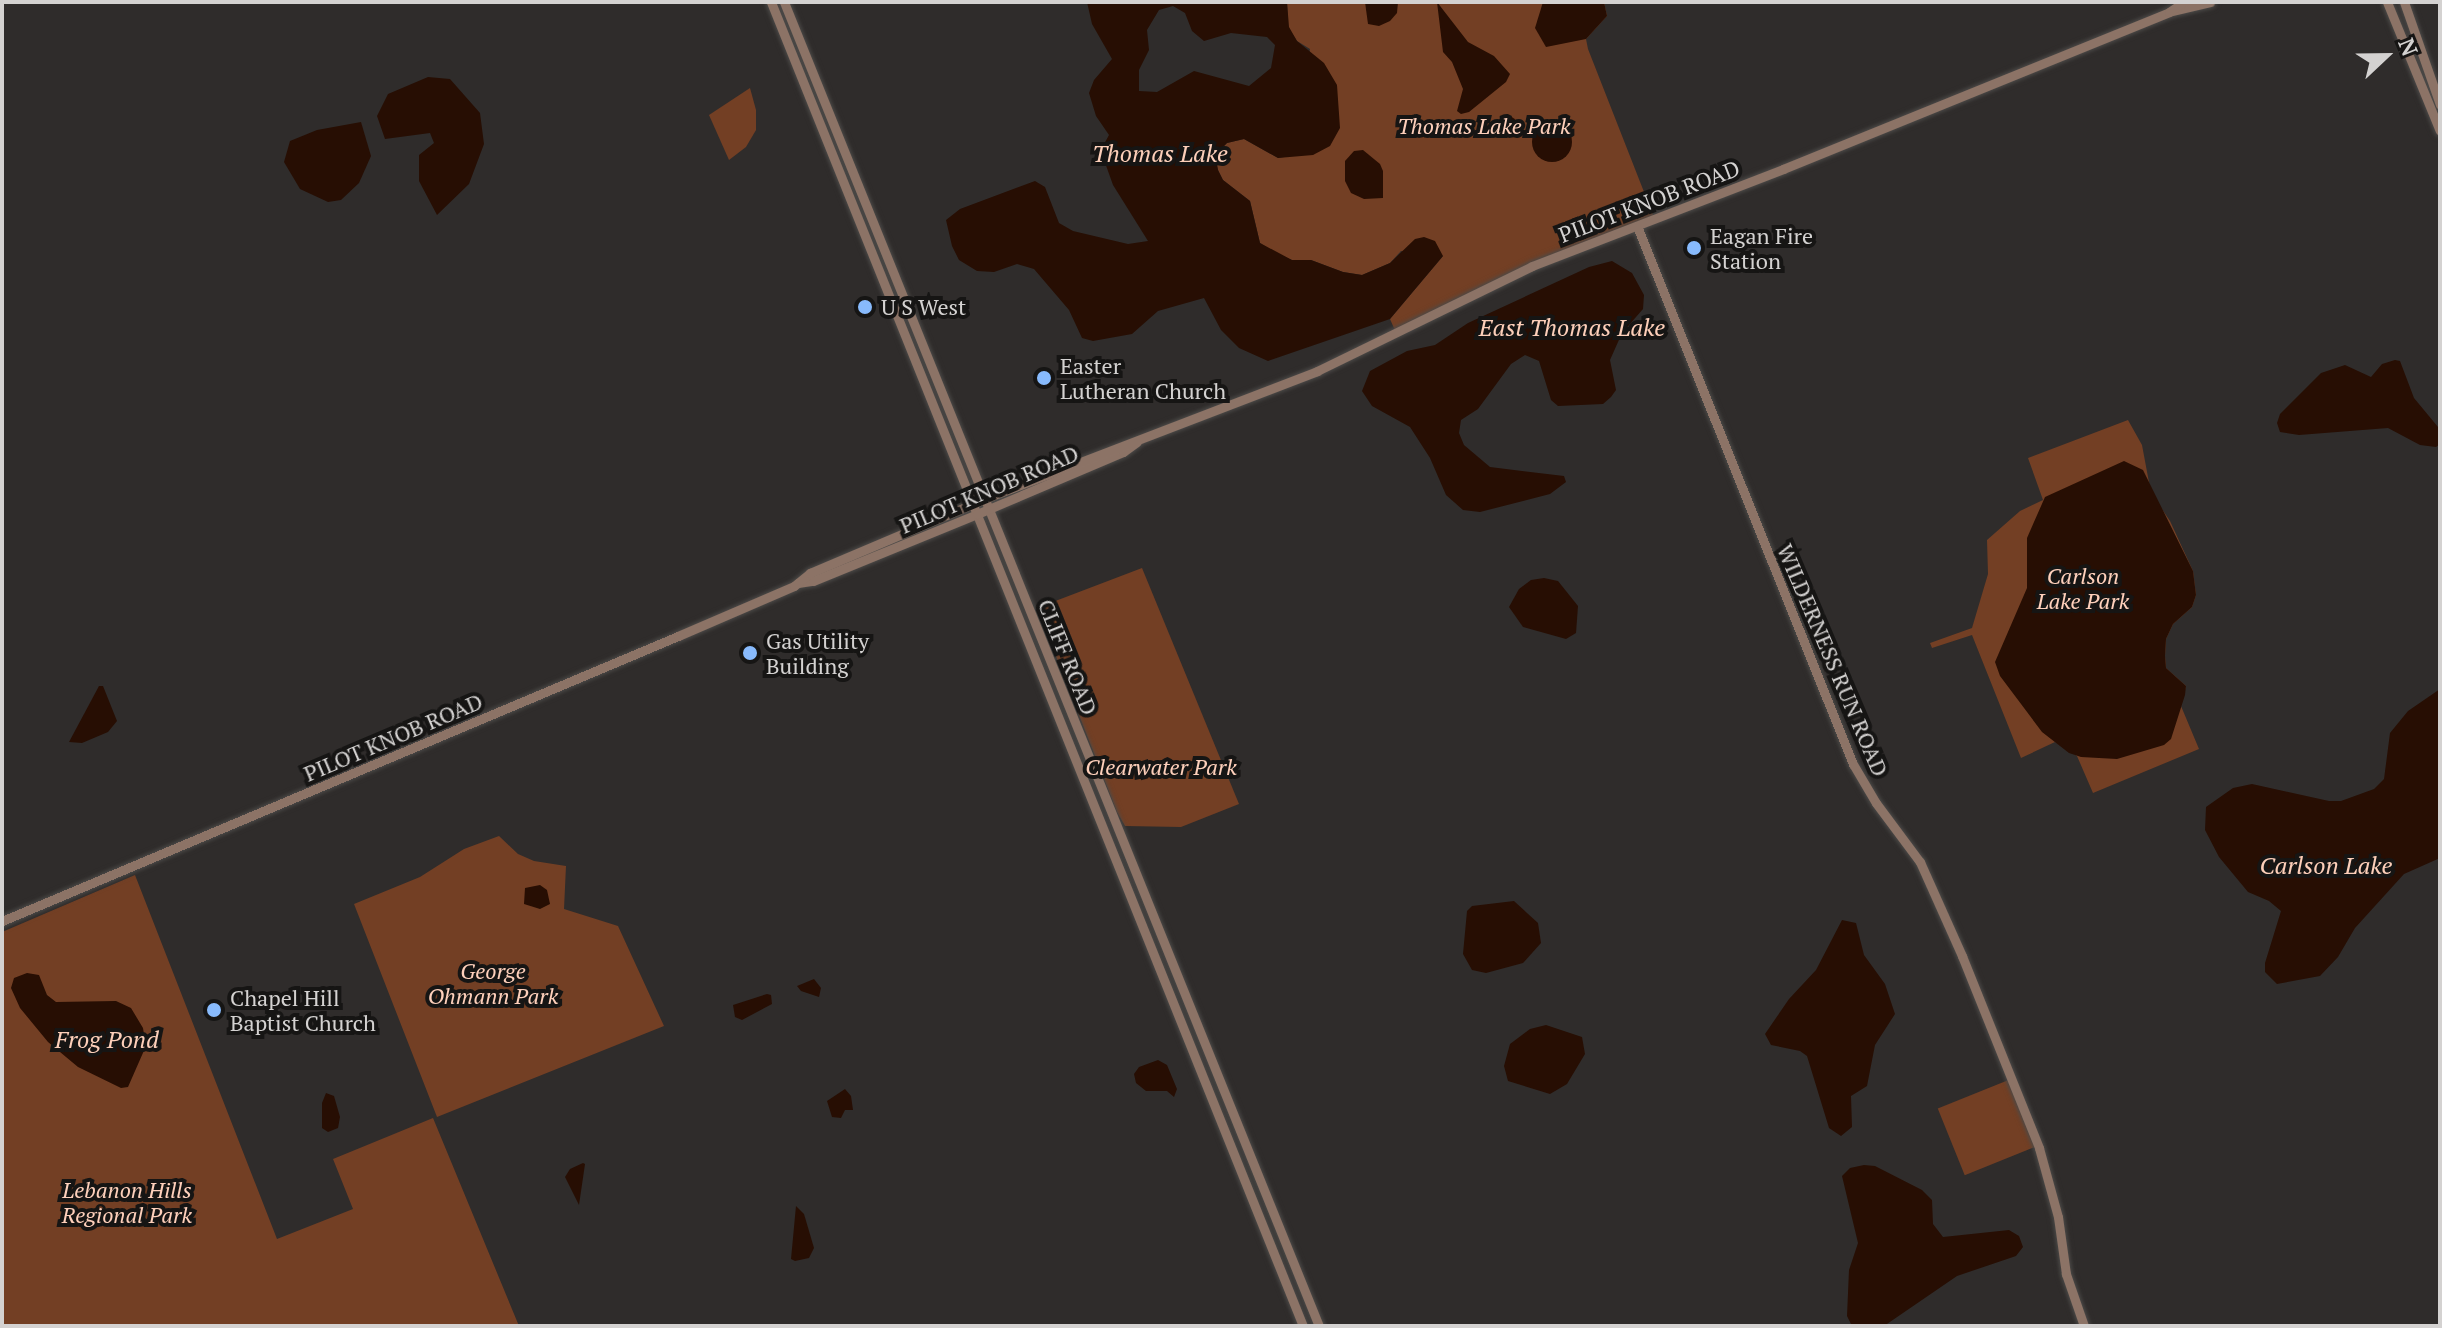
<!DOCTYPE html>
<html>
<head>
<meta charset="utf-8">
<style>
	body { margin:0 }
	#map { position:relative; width:2442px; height:1328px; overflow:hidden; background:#2f2c2b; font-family:"PT Serif",serif }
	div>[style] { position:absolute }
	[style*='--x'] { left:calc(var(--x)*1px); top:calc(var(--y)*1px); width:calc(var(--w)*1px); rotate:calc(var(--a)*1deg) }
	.green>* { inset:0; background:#733f24; transform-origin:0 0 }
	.water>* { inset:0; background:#270e03 }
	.round { border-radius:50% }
	.roads { filter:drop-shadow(0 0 2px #4c4a48) drop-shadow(0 0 2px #4c4a48) }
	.secondary>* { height:9px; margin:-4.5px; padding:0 4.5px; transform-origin:4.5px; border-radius:4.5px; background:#8c7366 }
	.dots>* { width:22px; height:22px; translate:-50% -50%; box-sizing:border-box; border:4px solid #161514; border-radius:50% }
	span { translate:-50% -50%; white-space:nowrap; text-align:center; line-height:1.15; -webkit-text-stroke:8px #161514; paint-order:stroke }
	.park-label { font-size:22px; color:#fed0bb; font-style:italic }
	.street-label { font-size:22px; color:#d4d2d1 }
	.poi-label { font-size:22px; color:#d4d2d1 }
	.left { translate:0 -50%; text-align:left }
	.water-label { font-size:24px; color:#fdcfb9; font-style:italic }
	.frame { position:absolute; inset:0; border:4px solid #d4d2d1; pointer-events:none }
	.north { position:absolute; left:2346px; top:16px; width:80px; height:80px; -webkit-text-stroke:6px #161514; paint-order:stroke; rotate:68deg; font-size:22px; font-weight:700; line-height:32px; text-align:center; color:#d4d2d1 }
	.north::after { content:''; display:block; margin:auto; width:28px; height:36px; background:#d4d2d1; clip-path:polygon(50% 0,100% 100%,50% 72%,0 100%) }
</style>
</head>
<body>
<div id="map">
	<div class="green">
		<i style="clip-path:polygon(1287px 2px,1604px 2px,1607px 16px,1586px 39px,1588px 49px,1655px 220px,1584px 245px,1397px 335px,1390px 319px,1443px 256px,1401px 251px,1390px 263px,1362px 275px,1343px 272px,1311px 260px,1292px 260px,1279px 255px,1260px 243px,1250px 201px,1223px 180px,1218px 170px,1215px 155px,1227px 143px,1244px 139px,1278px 158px,1295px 155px,1310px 49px,1297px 41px,1288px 27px)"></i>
		<i style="clip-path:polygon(750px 88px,756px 110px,756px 130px,746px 147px,729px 160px,709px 115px)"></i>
		<i style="clip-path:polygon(2128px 420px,2142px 445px,2151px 493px,2170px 521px,2193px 571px,2196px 595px,2192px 607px,2173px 624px,2166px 639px,2165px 656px,2166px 668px,2186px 686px,2181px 706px,2199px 749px,2093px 793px,2077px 756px,2055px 742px,2021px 758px,1972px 635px,1932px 648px,1930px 643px,1972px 628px,1988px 574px,1987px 540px,2020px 511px,2043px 500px,2028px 458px)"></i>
		<i style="clip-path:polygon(1142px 568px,1239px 804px,1181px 827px,1125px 826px,1117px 812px,1037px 608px)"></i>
		<i style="clip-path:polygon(499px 836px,518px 854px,534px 861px,566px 866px,564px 909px,618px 926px,664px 1026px,437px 1117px,354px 904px,420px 877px,464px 849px)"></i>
		<i style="clip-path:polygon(135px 875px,277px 1239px,353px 1209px,333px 1159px,433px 1118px,519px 1326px,2px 1326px,2px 932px)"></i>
		<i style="left:2011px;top:1079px;width:72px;height:79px;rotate:68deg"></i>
	</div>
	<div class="water">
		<i style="clip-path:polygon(evenodd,1087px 2px,1287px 2px,1289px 27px,1297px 41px,1324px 63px,1337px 85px,1340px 128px,1330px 146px,1313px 155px,1278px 158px,1244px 139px,1227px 143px,1215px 155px,1218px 170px,1223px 180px,1250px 201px,1260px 243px,1292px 260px,1311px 260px,1343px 272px,1362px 275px,1390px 263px,1415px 239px,1424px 237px,1435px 241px,1443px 256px,1390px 319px,1268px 361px,1239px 348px,1221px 330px,1204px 298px,1158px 311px,1132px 334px,1093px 341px,1082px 338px,1069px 310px,1034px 269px,1017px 264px,994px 272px,977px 271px,959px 260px,952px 246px,946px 220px,960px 209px,1035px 181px,1045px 187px,1059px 223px,1073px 231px,1128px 244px,1148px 241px,1113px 185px,1103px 157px,1103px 146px,1109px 135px,1096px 116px,1089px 93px,1094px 80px,1112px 59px,1092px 24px,1087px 2px,1173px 6px,1185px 13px,1192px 31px,1204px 41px,1231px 33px,1267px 37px,1275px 45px,1271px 68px,1249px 86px,1194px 71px,1157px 92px,1139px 91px,1139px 70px,1149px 50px,1147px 30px,1159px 10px,1173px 6px)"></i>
		<i style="clip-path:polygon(1365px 2px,1398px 2px,1397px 13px,1390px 21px,1379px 26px,1368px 24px)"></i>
		<i style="clip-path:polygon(1437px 2px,1468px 42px,1494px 56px,1510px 74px,1506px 82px,1469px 112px,1461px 114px,1457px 111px,1463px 89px,1452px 62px,1443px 52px)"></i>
		<i style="clip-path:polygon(1543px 2px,1604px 2px,1607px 16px,1586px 39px,1546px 47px,1535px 28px)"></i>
		<i style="clip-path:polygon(428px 77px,450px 79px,480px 113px,484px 144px,469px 184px,437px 215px,419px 181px,419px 155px,434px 143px,430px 133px,385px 139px,377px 116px,388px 94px)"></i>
		<i class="round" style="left:1499px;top:116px;width:18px;height:18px"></i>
		<i class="round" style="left:1532px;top:122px;width:40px;height:40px"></i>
		<i style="clip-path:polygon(361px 122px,371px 156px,359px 183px,341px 200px,328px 202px,300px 189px,284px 162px,290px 141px,317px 130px)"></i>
		<i style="clip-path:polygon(1363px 150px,1380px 164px,1383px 171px,1383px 198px,1364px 199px,1351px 193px,1345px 181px,1345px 161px,1354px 151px)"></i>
		<i style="clip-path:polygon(1612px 261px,1632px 273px,1644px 295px,1643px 309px,1622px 333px,1610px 360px,1616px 390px,1611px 397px,1603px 404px,1558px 406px,1551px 400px,1539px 361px,1525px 355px,1511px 364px,1478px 409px,1461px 420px,1459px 433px,1464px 445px,1490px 467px,1564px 476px,1566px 482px,1550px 494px,1480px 512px,1463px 510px,1446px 495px,1430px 458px,1410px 427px,1372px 406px,1362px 391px,1370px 371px,1407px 351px,1435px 345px,1468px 323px,1589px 267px)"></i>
		<i style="clip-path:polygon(2395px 360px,2400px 361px,2414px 398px,2438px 427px,2440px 444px,2436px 447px,2420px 445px,2388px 428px,2299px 435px,2280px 432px,2277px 423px,2280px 414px,2321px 373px,2345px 365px,2371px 377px,2382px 364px)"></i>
		<i style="clip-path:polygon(2124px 461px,2143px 470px,2193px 571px,2196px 595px,2192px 607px,2173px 624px,2166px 639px,2165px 656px,2166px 668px,2186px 686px,2185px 695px,2171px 739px,2164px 745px,2117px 759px,2081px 757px,2069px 753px,2042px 732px,2000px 676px,1995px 662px,2027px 588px,2027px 538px,2045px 497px)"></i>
		<i style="clip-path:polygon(1544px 578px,1558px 581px,1578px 606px,1576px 633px,1566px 639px,1523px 627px,1509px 607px,1519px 589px,1531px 580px)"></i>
		<i style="clip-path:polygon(99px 686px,103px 686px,117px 721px,108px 732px,82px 743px,69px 742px)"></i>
		<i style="clip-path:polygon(2440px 689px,2440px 858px,2404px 874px,2355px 928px,2338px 957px,2320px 976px,2277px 984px,2265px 972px,2265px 963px,2281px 911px,2269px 901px,2248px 892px,2219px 857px,2205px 830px,2206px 807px,2233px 788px,2252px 784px,2329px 801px,2341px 801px,2374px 789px,2384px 779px,2390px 733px,2408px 711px)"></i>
		<i style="clip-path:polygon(540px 885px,547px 890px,550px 904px,540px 909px,524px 904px,525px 888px)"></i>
		<i style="clip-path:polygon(1514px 901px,1538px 923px,1541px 943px,1523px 963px,1486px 973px,1472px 970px,1463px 954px,1467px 911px,1472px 906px)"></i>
		<i style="clip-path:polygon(1842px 920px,1856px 923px,1864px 955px,1885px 984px,1895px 1014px,1875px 1045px,1867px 1086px,1851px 1096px,1852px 1127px,1841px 1136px,1829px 1128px,1807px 1056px,1800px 1051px,1771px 1045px,1765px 1034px,1789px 999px,1816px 970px)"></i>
		<i style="clip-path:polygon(27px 973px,39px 975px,47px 995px,56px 1002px,116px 1001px,131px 1008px,143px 1028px,146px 1046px,128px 1087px,121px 1088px,78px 1067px,48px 1042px,20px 1008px,11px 988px,14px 978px)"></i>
		<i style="clip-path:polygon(814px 979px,821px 988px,819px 997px,801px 991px,797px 986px)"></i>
		<i style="clip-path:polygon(767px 994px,771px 995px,772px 1004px,742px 1020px,735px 1017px,733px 1005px)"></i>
		<i style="clip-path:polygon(1546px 1025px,1582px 1037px,1585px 1054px,1567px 1084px,1550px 1094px,1508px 1081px,1504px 1066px,1510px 1044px,1530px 1029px)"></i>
		<i style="clip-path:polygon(1158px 1060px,1167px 1065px,1177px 1089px,1174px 1097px,1167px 1091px,1146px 1091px,1136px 1083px,1134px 1074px,1139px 1067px)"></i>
		<i style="clip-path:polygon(845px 1089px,851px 1096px,853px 1110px,845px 1110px,841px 1118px,832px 1117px,827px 1101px)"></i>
		<i style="clip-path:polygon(326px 1093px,334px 1096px,340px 1117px,338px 1128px,328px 1132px,322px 1128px,322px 1103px)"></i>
		<i style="clip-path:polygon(583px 1163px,585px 1164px,579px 1205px,565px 1177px,570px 1169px)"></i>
		<i style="clip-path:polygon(1864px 1165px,1875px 1166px,1922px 1190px,1932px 1200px,1933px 1224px,1943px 1237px,2009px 1230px,2019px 1236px,2023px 1247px,2016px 1256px,1957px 1276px,1884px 1326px,1852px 1326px,1847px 1316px,1849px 1270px,1858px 1243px,1842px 1176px,1850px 1168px)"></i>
		<i style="clip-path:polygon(796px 1206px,804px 1214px,814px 1248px,809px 1258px,795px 1261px,791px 1259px)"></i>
	</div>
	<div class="roads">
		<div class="secondary">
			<i style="--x:771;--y:2;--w:1427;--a:68.11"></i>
			<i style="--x:784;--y:2;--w:1428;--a:68"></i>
			<i style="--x:2387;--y:2;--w:139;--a:67.7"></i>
			<i style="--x:2404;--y:2;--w:109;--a:70.7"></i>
			<i style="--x:2172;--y:11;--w:39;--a:-13"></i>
			<i style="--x:1637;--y:226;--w:580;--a:68.13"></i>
			<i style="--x:1853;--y:764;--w:45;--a:59.5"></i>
			<i style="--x:1876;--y:803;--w:74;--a:53.3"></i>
			<i style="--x:1920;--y:862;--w:103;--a:65.9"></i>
			<i style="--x:1962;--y:956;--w:207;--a:68.1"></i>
			<i style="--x:2039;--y:1148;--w:72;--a:74.6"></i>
			<i style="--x:2058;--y:1217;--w:58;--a:82"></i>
			<i style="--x:2066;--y:1274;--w:55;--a:70.9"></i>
			<i style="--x:798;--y:583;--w:15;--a:-8"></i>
			<i style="--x:813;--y:581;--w:177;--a:-22.2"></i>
			<i style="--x:977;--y:514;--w:159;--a:-23"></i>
			<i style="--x:1123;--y:452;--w:17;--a:-36"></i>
			<i style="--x:2;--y:921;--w:734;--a:-22.86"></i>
			<i style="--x:678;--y:636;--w:126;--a:-23.3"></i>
			<i style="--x:794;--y:586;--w:21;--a:-39"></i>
			<i style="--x:810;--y:573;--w:189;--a:-23"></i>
			<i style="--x:984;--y:499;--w:357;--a:-21"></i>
			<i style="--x:1317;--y:371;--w:239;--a:-26"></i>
			<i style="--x:1532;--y:266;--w:269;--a:-21.1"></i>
			<i style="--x:1783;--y:169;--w:417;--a:-22.1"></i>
			<i style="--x:2169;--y:12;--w:18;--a:-34"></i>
		</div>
	</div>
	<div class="dots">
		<i style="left:1694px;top:248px;background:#88bafc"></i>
		<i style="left:865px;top:307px;background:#88bafc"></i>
		<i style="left:1044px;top:378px;background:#88bafc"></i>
		<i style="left:750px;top:653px;background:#88bafc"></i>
		<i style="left:214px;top:1010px;background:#88bafc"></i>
	</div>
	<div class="park-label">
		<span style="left:1484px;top:126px">Thomas Lake Park</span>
		<span style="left:2083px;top:588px">Carlson<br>Lake Park</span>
		<span style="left:1161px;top:767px">Clearwater Park</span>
		<span style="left:493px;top:983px">George<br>Ohmann Park</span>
		<span style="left:127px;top:1202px">Lebanon Hills<br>Regional Park</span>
	</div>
	<div class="street-label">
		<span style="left:1649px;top:201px;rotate:-21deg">PILOT KNOB ROAD</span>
		<span style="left:989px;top:489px;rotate:-23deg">PILOT KNOB ROAD</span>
		<span style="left:1068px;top:657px;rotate:68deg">CLIFF ROAD</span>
		<span style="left:1833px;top:660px;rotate:67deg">WILDERNESS RUN ROAD</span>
		<span style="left:393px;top:737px;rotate:-23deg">PILOT KNOB ROAD</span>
	</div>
	<div class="poi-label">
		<span class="left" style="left:1710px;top:248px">Eagan Fire<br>Station</span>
		<span class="left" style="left:881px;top:307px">U S West</span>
		<span class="left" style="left:1060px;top:378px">Easter<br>Lutheran Church</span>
		<span class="left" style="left:766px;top:653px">Gas Utility<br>Building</span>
		<span class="left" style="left:230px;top:1010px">Chapel Hill<br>Baptist Church</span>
	</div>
	<div class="water-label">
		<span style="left:1160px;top:154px">Thomas Lake</span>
		<span style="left:1572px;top:328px">East Thomas Lake</span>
		<span style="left:2326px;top:866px">Carlson Lake</span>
		<span style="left:107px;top:1040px">Frog Pond</span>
	</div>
	<div class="frame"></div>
	<div class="north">N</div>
</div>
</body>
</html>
